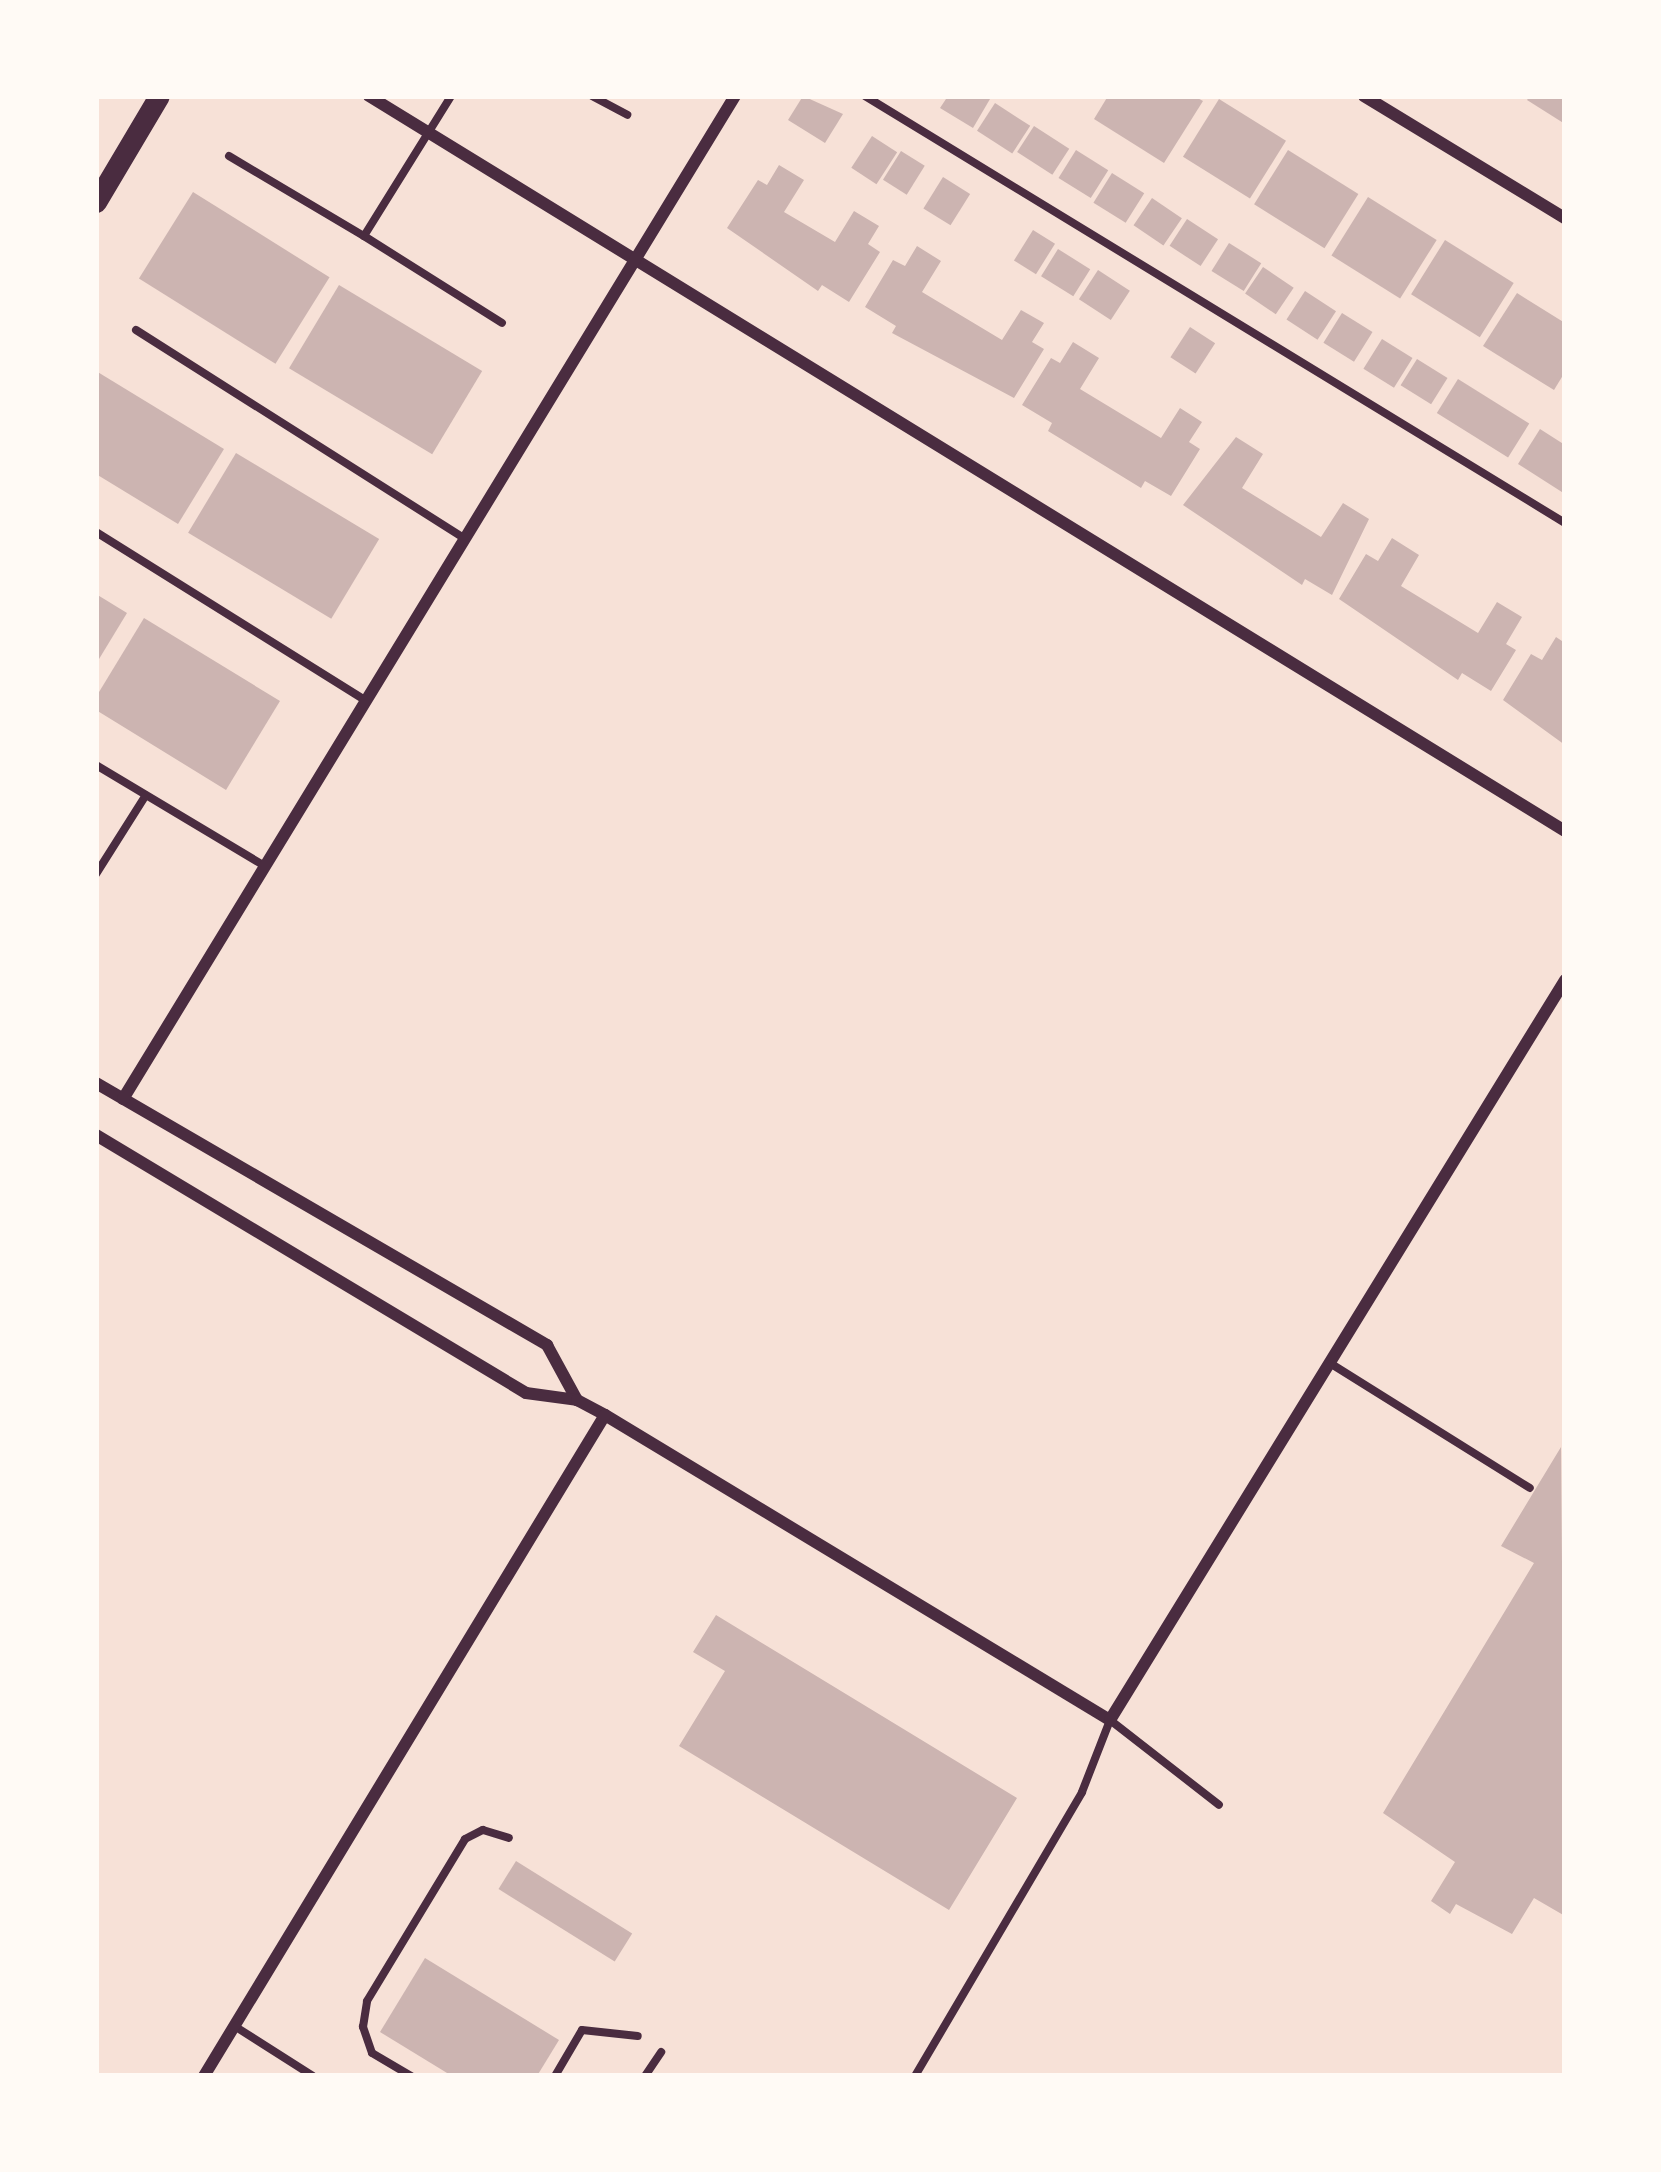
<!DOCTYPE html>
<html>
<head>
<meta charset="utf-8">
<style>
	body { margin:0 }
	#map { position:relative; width:1661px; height:2172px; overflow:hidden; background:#f7e1d7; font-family:"Source Serif 4",serif }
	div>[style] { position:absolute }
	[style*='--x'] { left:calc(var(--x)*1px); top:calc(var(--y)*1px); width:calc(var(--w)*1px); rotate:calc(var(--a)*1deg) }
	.building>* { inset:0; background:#ccb4b1; transform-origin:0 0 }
	.service>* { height:8px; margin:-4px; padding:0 4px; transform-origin:4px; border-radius:4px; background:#4a2c40 }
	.minor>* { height:12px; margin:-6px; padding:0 6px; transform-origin:6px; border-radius:6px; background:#4a2c40 }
	.tertiary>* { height:21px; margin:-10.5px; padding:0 10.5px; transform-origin:10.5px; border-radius:10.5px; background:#4a2c40 }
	span { translate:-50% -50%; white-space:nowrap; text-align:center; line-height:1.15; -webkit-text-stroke:9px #fffaf5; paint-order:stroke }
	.frame { position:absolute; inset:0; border:99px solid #fffaf5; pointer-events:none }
</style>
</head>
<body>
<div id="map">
	<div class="building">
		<i style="clip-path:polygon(803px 96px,843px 114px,825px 143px,788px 120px)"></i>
		<i style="clip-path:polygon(948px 96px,985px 96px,990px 99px,973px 128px,940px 108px)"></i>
		<i style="clip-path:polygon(1108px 96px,1194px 96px,1203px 101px,1164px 163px,1094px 119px)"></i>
		<i style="clip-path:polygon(1530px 96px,1565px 96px,1565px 124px,1527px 100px)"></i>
		<i style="left:1219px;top:99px;width:79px;height:68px;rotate:32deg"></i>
		<i style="left:995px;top:103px;width:42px;height:33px;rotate:33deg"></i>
		<i style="left:1034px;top:126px;width:42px;height:31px;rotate:33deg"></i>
		<i style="left:872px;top:136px;width:30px;height:38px;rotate:33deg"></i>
		<i style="left:1076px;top:150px;width:38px;height:33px;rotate:32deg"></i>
		<i style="left:1288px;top:150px;width:83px;height:64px;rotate:32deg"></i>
		<i style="left:901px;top:151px;width:28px;height:34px;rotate:32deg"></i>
		<i style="clip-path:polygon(779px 165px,804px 180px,784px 212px,835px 242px,854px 211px,879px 226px,868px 244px,880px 252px,849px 302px,822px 285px,818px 291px,727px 228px,758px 180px,767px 185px)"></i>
		<i style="left:1112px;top:173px;width:38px;height:35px;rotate:32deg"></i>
		<i style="left:943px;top:177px;width:32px;height:37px;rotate:32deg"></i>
		<i style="left:193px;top:192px;width:161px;height:102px;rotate:32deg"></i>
		<i style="left:1368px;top:197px;width:81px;height:69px;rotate:32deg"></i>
		<i style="left:1152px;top:198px;width:36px;height:33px;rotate:34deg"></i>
		<i style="left:1187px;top:219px;width:37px;height:32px;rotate:33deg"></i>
		<i style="left:1033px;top:230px;width:26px;height:36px;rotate:32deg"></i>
		<i style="left:1445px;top:240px;width:81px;height:64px;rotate:32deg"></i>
		<i style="left:1229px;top:243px;width:38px;height:33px;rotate:32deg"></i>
		<i style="clip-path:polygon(917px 246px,941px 261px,922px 292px,1002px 340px,1021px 310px,1044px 323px,1032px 342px,1044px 349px,1014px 398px,892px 333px,896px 326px,865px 307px,893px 260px,905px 266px)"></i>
		<i style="left:1058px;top:249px;width:38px;height:32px;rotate:32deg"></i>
		<i style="left:1263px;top:267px;width:37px;height:32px;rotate:34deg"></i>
		<i style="left:1098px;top:270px;width:38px;height:35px;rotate:33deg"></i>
		<i style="left:339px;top:285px;width:167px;height:97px;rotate:31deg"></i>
		<i style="left:1305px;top:291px;width:37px;height:34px;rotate:33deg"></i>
		<i style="clip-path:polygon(1517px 293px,1565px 323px,1565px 372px,1554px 390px,1483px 346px)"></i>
		<i style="left:1342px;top:313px;width:36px;height:35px;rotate:32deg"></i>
		<i style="left:1190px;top:327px;width:30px;height:36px;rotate:33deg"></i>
		<i style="left:1382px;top:339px;width:36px;height:35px;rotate:32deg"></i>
		<i style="clip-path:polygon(1073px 342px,1099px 358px,1080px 389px,1161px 438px,1180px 408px,1202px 422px,1189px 442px,1200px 449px,1171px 496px,1145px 481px,1141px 488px,1048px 431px,1052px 423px,1022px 405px,1051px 358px,1060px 363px)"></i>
		<i style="left:1417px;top:359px;width:36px;height:31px;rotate:32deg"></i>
		<i style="clip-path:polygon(96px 371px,224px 449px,178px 524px,96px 474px)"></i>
		<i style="left:1458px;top:379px;width:84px;height:40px;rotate:32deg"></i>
		<i style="clip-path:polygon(1540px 429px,1565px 445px,1565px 494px,1518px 464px)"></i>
		<i style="clip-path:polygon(1236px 437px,1263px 454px,1242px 488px,1321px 537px,1343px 503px,1369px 519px,1332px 595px,1305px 579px,1302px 585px,1183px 505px)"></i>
		<i style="left:236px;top:453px;width:167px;height:93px;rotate:31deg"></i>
		<i style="clip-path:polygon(1392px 538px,1419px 555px,1401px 586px,1478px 633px,1497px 602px,1522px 617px,1506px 644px,1516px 650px,1491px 691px,1462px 673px,1458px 680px,1339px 599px,1366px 554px,1378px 561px)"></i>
		<i style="clip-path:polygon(96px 594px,127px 613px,96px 664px)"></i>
		<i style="clip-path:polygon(144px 618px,280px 701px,226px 790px,96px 710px,96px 697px)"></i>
		<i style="clip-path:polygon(1556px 637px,1565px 643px,1565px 745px,1503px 700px,1531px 654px,1542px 660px)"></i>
		<i style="clip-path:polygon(1561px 1447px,1565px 1916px,1534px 1898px,1512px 1934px,1456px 1904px,1450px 1914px,1431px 1901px,1455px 1862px,1383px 1813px,1534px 1563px,1501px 1546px)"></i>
		<i style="clip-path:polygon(716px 1615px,1017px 1798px,949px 1910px,679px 1746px,725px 1671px,693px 1652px)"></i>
		<i style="left:516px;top:1861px;width:137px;height:33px;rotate:32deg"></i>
		<i style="clip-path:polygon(425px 1958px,559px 2040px,537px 2076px,452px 2076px,380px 2032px)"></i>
	</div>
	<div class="service">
		<i style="--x:592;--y:96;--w:40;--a:28"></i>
		<i style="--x:865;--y:96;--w:820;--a:31.38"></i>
		<i style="--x:229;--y:156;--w:157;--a:30.7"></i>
		<i style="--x:364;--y:236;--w:165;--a:-58.1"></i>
		<i style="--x:364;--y:236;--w:163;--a:32.2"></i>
		<i style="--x:136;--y:330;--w:388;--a:32.4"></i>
		<i style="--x:96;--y:532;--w:317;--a:32"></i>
		<i style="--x:96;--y:765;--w:197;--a:30.9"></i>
		<i style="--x:96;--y:874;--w:93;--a:-57.7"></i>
		<i style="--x:1333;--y:1365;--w:232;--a:32"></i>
		<i style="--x:236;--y:2027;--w:91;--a:32.5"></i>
		<i style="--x:411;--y:2076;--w:45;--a:-149.5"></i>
		<i style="--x:372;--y:2053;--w:28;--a:-109"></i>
		<i style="--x:363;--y:2027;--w:26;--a:-81"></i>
		<i style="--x:367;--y:2001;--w:189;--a:-58.8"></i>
		<i style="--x:465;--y:1839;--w:20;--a:-27"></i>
		<i style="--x:483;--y:1830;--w:27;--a:17"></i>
		<i style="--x:555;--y:2076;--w:53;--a:-59.6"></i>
		<i style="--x:582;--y:2030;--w:56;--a:6.1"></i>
		<i style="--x:645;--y:2076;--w:29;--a:-56"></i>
		<i style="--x:915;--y:2076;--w:329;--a:-59.5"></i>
		<i style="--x:1082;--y:1792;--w:77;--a:-68.7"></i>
		<i style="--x:1110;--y:1720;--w:138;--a:37.9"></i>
	</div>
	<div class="minor">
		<i style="--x:369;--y:96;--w:1404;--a:31.57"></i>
		<i style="--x:1364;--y:96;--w:235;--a:31.3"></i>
		<i style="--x:96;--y:1083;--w:522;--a:30.15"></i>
		<i style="--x:547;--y:1345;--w:63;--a:61.4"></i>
		<i style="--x:123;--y:1099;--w:1175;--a:-58.61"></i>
		<i style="--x:96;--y:1135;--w:501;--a:30.96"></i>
		<i style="--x:526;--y:1393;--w:51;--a:7.8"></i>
		<i style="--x:577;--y:1400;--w:32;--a:28"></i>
		<i style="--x:605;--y:1415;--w:590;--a:31.13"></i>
		<i style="--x:1110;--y:1720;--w:869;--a:-58.41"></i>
		<i style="--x:204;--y:2076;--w:773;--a:-58.76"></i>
	</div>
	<div class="tertiary">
		<i style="--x:96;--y:202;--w:123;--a:-59.3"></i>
	</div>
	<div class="frame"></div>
</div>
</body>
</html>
